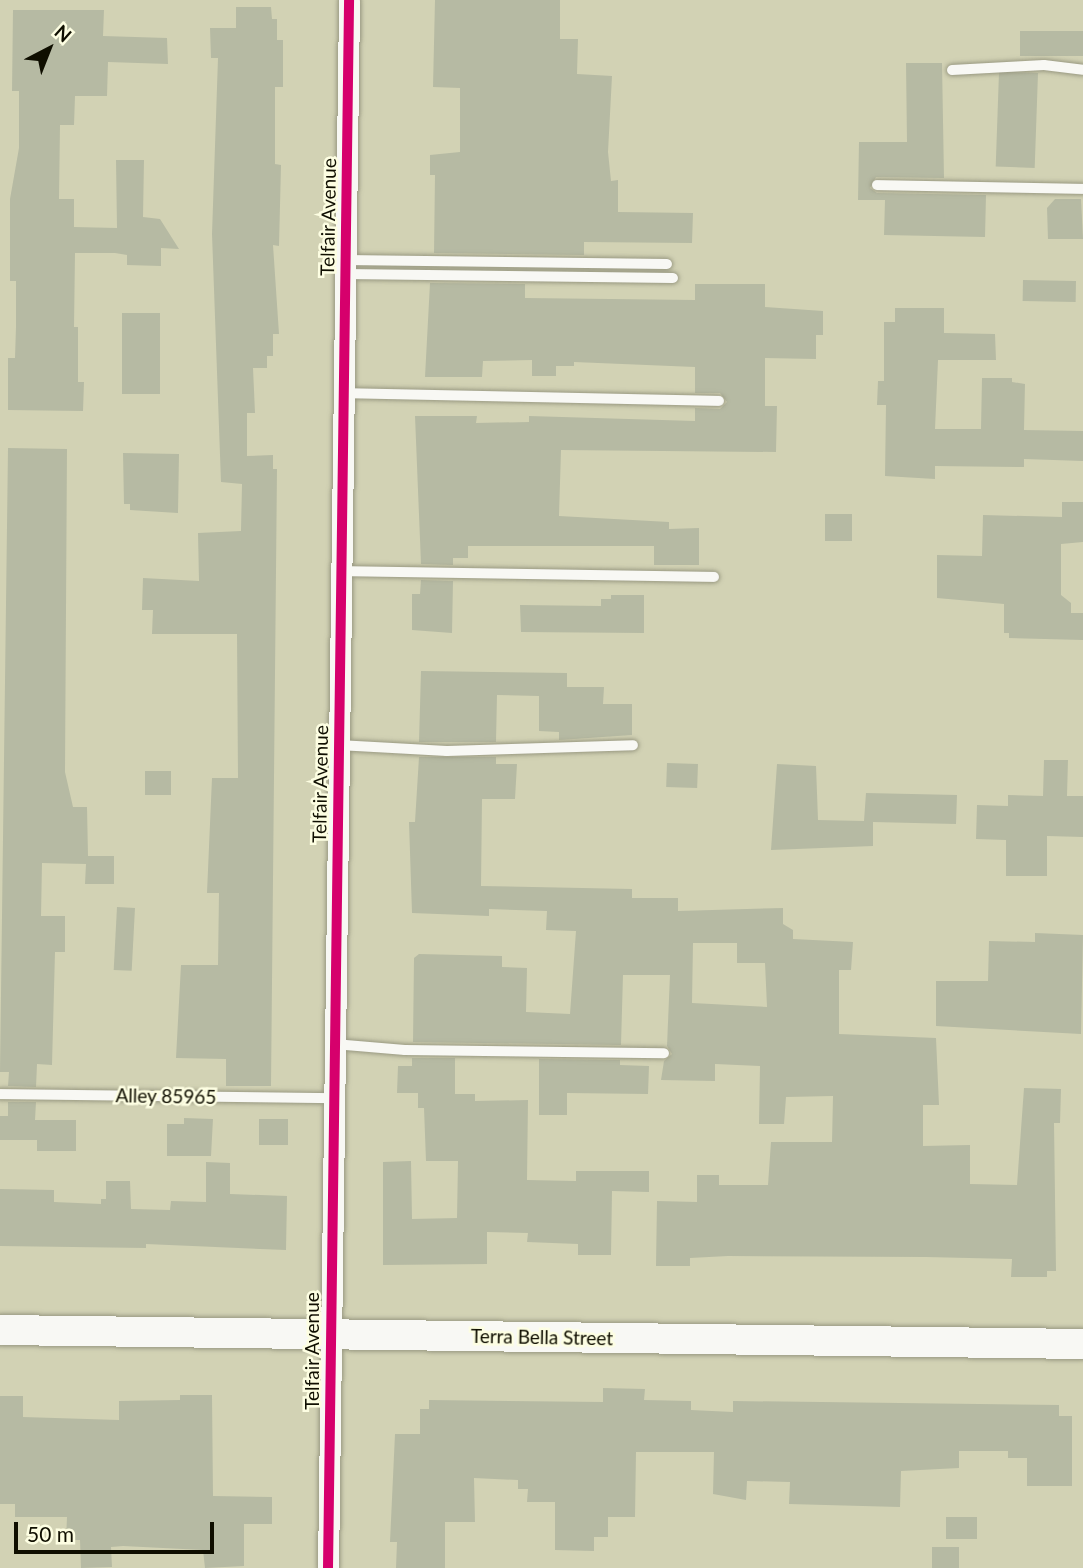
<!DOCTYPE html>
<html>
<head>
<meta charset="utf-8">
<style>
	body { margin:0 }
	#map { position:relative; width:1083px; height:1568px; overflow:hidden; background:#d2d2b4; font-family:Lato,sans-serif }
	div>[style] { position:absolute }
	[style*='--x'] { left:calc(var(--x)*1px); top:calc(var(--y)*1px); width:calc(var(--w)*1px); rotate:calc(var(--a)*1deg) }
	.building>* { inset:0; background:#b6baa3; transform-origin:0 0 }
	.roads { filter:drop-shadow(0 0 2px #999982) drop-shadow(0 0 2px #999982) }
	.service>* { height:10px; margin:-5px; padding:0 5px; transform-origin:5px; border-radius:5px; background:#f8f8f4 }
	.minor>* { height:21px; margin:-10.5px; padding:0 10.5px; transform-origin:10.5px; border-radius:10.5px; background:#f8f8f4 }
	.secondary>* { height:30px; margin:-15px; padding:0 15px; transform-origin:15px; border-radius:15px; background:#f8f8f4 }
	.cycleway>* { height:10px; margin:-5px; padding:0 5px; transform-origin:5px; border-radius:5px; background:#d6006c }
	span { translate:-50% -50%; white-space:nowrap; text-align:center; line-height:1.15; -webkit-text-stroke:5px #fdfee2; paint-order:stroke }
	.street-label { font-size:19px; color:#0f0e00 }
	.north { position:absolute; left:14px; top:14px; width:70px; height:70px; -webkit-text-stroke:5px #fdfee2; paint-order:stroke; rotate:42deg; font-size:19px; font-weight:700; line-height:28px; text-align:center; color:#0f0e00 }
	.north::after { content:''; display:block; margin:auto; width:24px; height:32px; background:#0f0e00; clip-path:polygon(50% 0,100% 100%,50% 72%,0 100%) }
	.scale { position:absolute; left:14px; top:1522px; width:200px; height:32px; box-sizing:border-box; border:4px solid #0f0e00; border-top:0; padding-left:9px; font-size:21px; line-height:24px; white-space:nowrap; color:#0f0e00; -webkit-text-stroke:5px #fdfee2; paint-order:stroke }
</style>
</head>
<body>
<div id="map">
	<div class="building">
		<i style="clip-path:polygon(435px 0,560px 0,560px 39px,578px 39px,577px 74px,612px 76px,608px 152px,611px 181px,618px 180px,618px 212px,693px 213px,692px 243px,584px 242px,584px 255px,434px 253px,435px 175px,430px 175px,430px 155px,460px 152px,460px 88px,433px 87px)"></i>
		<i style="clip-path:polygon(236px 7px,271px 7px,272px 19px,277px 19px,277px 40px,283px 40px,283px 87px,275px 87px,275px 164px,281px 165px,279px 246px,273px 245px,279px 334px,273px 334px,273px 356px,267px 356px,267px 368px,253px 368px,255px 413px,247px 413px,247px 456px,273px 455px,273px 469px,277px 469px,271px 1086px,226px 1086px,226px 1059px,176px 1058px,181px 965px,218px 965px,219px 893px,207px 893px,212px 778px,238px 778px,237px 634px,152px 634px,153px 610px,142px 610px,143px 578px,199px 581px,198px 533px,241px 531px,242px 484px,221px 482px,212px 234px,218px 58px,211px 58px,210px 28px,236px 28px)"></i>
		<i style="clip-path:polygon(13px 10px,104px 10px,103px 36px,167px 38px,168px 64px,108px 62px,107px 96px,75px 96px,74px 125px,60px 125px,59px 199px,74px 199px,74px 227px,117px 228px,116px 160px,144px 160px,143px 217px,160px 219px,179px 249px,161px 248px,161px 266px,127px 265px,127px 255px,115px 253px,75px 253px,74px 327px,78px 327px,78px 382px,84px 382px,83px 411px,8px 410px,8px 358px,15px 358px,16px 327px,16px 281px,10px 281px,10px 199px,19px 148px,19px 91px,12px 91px)"></i>
		<i style="left:1020px;top:31px;width:63px;height:25px"></i>
		<i style="clip-path:polygon(906px 63px,942px 63px,944px 178px,876px 177px,870px 188px,877px 193px,986px 195px,985px 237px,884px 235px,885px 200px,858px 200px,859px 142px,907px 142px)"></i>
		<i style="left:1038px;top:73px;width:95px;height:39px;rotate:92deg"></i>
		<i style="clip-path:polygon(1055px 199px,1081px 199px,1083px 239px,1048px 239px,1047px 208px)"></i>
		<i style="left:1023px;top:280px;width:53px;height:21px;rotate:1deg"></i>
		<i style="clip-path:polygon(430px 283px,525px 284px,525px 298px,695px 300px,695px 284px,765px 284px,765px 307px,823px 311px,823px 335px,816px 335px,816px 359px,765px 358px,765px 406px,777px 406px,776px 452px,561px 450px,559px 516px,669px 522px,669px 529px,699px 528px,699px 565px,654px 565px,654px 546px,468px 546px,468px 558px,453px 558px,453px 565px,421px 564px,415px 416px,477px 416px,476px 423px,529px 422px,529px 416px,695px 421px,695px 408px,720px 409px,727px 402px,720px 393px,695px 393px,695px 367px,574px 362px,574px 366px,556px 366px,556px 376px,532px 376px,532px 360px,483px 361px,482px 377px,425px 377px)"></i>
		<i style="clip-path:polygon(895px 308px,944px 308px,944px 333px,995px 334px,996px 360px,938px 360px,935px 429px,981px 429px,982px 378px,1012px 378px,1012px 382px,1025px 384px,1024px 430px,1083px 431px,1083px 461px,1024px 459px,1024px 467px,935px 466px,935px 479px,885px 476px,886px 405px,877px 405px,878px 381px,884px 381px,884px 322px,895px 322px)"></i>
		<i style="left:122px;top:313px;width:38px;height:81px"></i>
		<i style="clip-path:polygon(8px 448px,67px 449px,65px 772px,73px 807px,87px 807px,88px 856px,114px 856px,114px 884px,85px 884px,86px 864px,42px 863px,41px 916px,65px 916px,65px 952px,55px 952px,52px 1065px,37px 1064px,36px 1087px,8px 1086px,9px 1072px,0 1072px)"></i>
		<i style="clip-path:polygon(123px 453px,179px 454px,178px 513px,130px 510px,130px 504px,124px 504px)"></i>
		<i style="clip-path:polygon(1062px 502px,1083px 502px,1083px 542px,1061px 544px,1061px 595px,1071px 603px,1071px 613px,1083px 613px,1083px 640px,1009px 638px,1009px 633px,1004px 633px,1004px 604px,937px 598px,937px 555px,982px 556px,983px 515px,1062px 517px)"></i>
		<i style="left:825px;top:514px;width:27px;height:27px"></i>
		<i style="clip-path:polygon(421px 580px,453px 581px,452px 633px,412px 630px,412px 594px,420px 594px)"></i>
		<i style="clip-path:polygon(611px 595px,644px 595px,644px 633px,521px 632px,520px 605px,601px 606px,601px 599px,611px 599px)"></i>
		<i style="clip-path:polygon(421px 671px,567px 673px,567px 687px,604px 687px,603px 704px,632px 704px,632px 735px,559px 740px,559px 732px,539px 731px,539px 696px,497px 695px,496px 742px,419px 742px)"></i>
		<i style="clip-path:polygon(evenodd,419px 757px,496px 757px,496px 764px,517px 764px,515px 799px,482px 799px,481px 886px,632px 889px,632px 898px,678px 898px,678px 911px,783px 908px,783px 924px,793px 930px,793px 939px,853px 942px,851px 970px,839px 970px,839px 1034px,936px 1038px,939px 1105px,923px 1105px,923px 1146px,970px 1145px,970px 1184px,1017px 1185px,1024px 1088px,1061px 1089px,1060px 1123px,1054px 1123px,1056px 1271px,1047px 1271px,1047px 1277px,1011px 1277px,1012px 1259px,926px 1257px,728px 1256px,690px 1258px,690px 1266px,656px 1266px,657px 1201px,697px 1202px,697px 1175px,719px 1175px,719px 1185px,768px 1185px,771px 1142px,832px 1142px,833px 1096px,786px 1097px,784px 1124px,759px 1124px,760px 1066px,715px 1064px,715px 1081px,661px 1080px,664px 1061px,672px 1054px,667px 1046px,670px 975px,623px 975px,621px 1045px,413px 1042px,414px 958px,419px 954px,502px 956px,502px 967px,527px 968px,526px 1012px,570px 1014px,576px 931px,546px 930px,547px 911px,489px 909px,489px 916px,412px 913px,409px 822px,415px 822px,419px 757px,693px 943px,737px 943px,737px 963px,765px 963px,767px 1007px,692px 1003px,693px 943px)"></i>
		<i style="clip-path:polygon(1044px 760px,1068px 760px,1067px 796px,1083px 796px,1083px 837px,1047px 836px,1047px 876px,1006px 876px,1006px 840px,976px 839px,977px 805px,1008px 806px,1008px 795px,1043px 796px)"></i>
		<i style="left:667px;top:763px;width:31px;height:24px;rotate:2deg"></i>
		<i style="clip-path:polygon(777px 764px,816px 766px,818px 820px,864px 821px,866px 793px,957px 795px,956px 824px,873px 822px,873px 846px,771px 850px)"></i>
		<i style="left:145px;top:771px;width:26px;height:24px"></i>
		<i style="left:117px;top:907px;width:18px;height:63px;rotate:3deg"></i>
		<i style="clip-path:polygon(1035px 933px,1083px 935px,1081px 1034px,936px 1026px,936px 981px,988px 981px,989px 941px,1035px 942px)"></i>
		<i style="clip-path:polygon(412px 1058px,455px 1058px,455px 1094px,475px 1094px,475px 1101px,528px 1100px,527px 1180px,576px 1181px,576px 1171px,649px 1171px,649px 1192px,612px 1191px,611px 1255px,578px 1255px,578px 1244px,527px 1242px,528px 1233px,487px 1232px,487px 1264px,383px 1265px,383px 1162px,411px 1161px,412px 1219px,457px 1218px,458px 1161px,426px 1161px,424px 1108px,418px 1108px,418px 1093px,397px 1093px,398px 1066px,412px 1066px)"></i>
		<i style="clip-path:polygon(539px 1059px,620px 1060px,620px 1065px,649px 1066px,648px 1094px,567px 1093px,567px 1115px,539px 1115px)"></i>
		<i style="clip-path:polygon(8px 1102px,36px 1102px,35px 1120px,76px 1120px,76px 1151px,37px 1151px,37px 1140px,0 1140px,0 1116px,8px 1116px)"></i>
		<i style="clip-path:polygon(184px 1118px,213px 1119px,211px 1156px,167px 1156px,167px 1124px,184px 1124px)"></i>
		<i style="left:259px;top:1119px;width:29px;height:26px"></i>
		<i style="clip-path:polygon(206px 1162px,230px 1163px,230px 1194px,287px 1196px,286px 1250px,146px 1244px,146px 1248px,0 1246px,0 1189px,54px 1190px,54px 1202px,101px 1204px,101px 1199px,106px 1199px,106px 1181px,130px 1181px,131px 1209px,170px 1210px,171px 1201px,206px 1202px)"></i>
		<i style="clip-path:polygon(603px 1388px,645px 1389px,644px 1400px,691px 1401px,691px 1410px,733px 1412px,733px 1401px,1059px 1405px,1059px 1416px,1072px 1416px,1072px 1486px,1027px 1486px,1027px 1458px,1008px 1458px,1008px 1451px,959px 1451px,959px 1468px,901px 1471px,900px 1507px,789px 1504px,790px 1482px,747px 1481px,746px 1500px,713px 1494px,714px 1452px,636px 1452px,635px 1517px,608px 1517px,608px 1537px,594px 1537px,594px 1551px,555px 1550px,555px 1502px,527px 1502px,528px 1489px,518px 1489px,518px 1480px,474px 1478px,475px 1522px,445px 1522px,445px 1568px,396px 1568px,397px 1542px,390px 1542px,395px 1434px,420px 1434px,420px 1409px,429px 1409px,429px 1400px,603px 1402px)"></i>
		<i style="clip-path:polygon(180px 1395px,212px 1395px,213px 1496px,272px 1497px,272px 1524px,244px 1524px,244px 1566px,205px 1568px,203px 1550px,123px 1546px,111px 1547px,112px 1567px,81px 1568px,80px 1540px,66px 1540px,67px 1517px,15px 1517px,15px 1504px,0 1504px,0 1396px,23px 1396px,23px 1417px,119px 1420px,119px 1401px,180px 1400px)"></i>
		<i style="left:946px;top:1517px;width:31px;height:22px"></i>
		<i style="left:932px;top:1547px;width:27px;height:21px"></i>
	</div>
	<div class="roads">
		<div class="service">
			<i style="--x:952;--y:70;--w:92;--a:-3.1"></i>
			<i style="--x:1044;--y:65;--w:39;--a:7"></i>
			<i style="--x:877;--y:185;--w:206;--a:1.1"></i>
			<i style="--x:345;--y:260;--w:322;--a:0.7"></i>
			<i style="--x:345;--y:274;--w:328;--a:0.7"></i>
			<i style="--x:343;--y:393;--w:376;--a:1.2"></i>
			<i style="--x:340;--y:571;--w:374;--a:0.9"></i>
			<i style="--x:338;--y:745;--w:109;--a:3.2"></i>
			<i style="--x:447;--y:751;--w:186;--a:-1.8"></i>
			<i style="--x:334;--y:1044;--w:71;--a:4.8"></i>
			<i style="--x:405;--y:1050;--w:259;--a:0.7"></i>
			<i style="--x:0;--y:1094;--w:333;--a:0.7"></i>
		</div>
		<div class="minor">
			<i style="--x:328;--y:1568;--w:1568;--a:-89.23"></i>
		</div>
		<div class="secondary">
			<i style="--x:0;--y:1330;--w:1083;--a:0.74"></i>
		</div>
	</div>
	<div class="cycleway">
		<i style="--x:328;--y:1568;--w:1568;--a:-89.23"></i>
	</div>
	<div class="street-label">
		<span style="left:328px;top:217px;rotate:-89deg">Telfair Avenue</span>
		<span style="left:320px;top:784px;rotate:-89deg">Telfair Avenue</span>
		<span style="left:166px;top:1096px;rotate:1deg">Alley 85965</span>
		<span style="left:542px;top:1337px;rotate:1deg">Terra Bella Street</span>
		<span style="left:312px;top:1351px;rotate:-90deg">Telfair Avenue</span>
	</div>
	<div class="north">N</div>
	<div class="scale">50 m</div>
</div>
</body>
</html>
